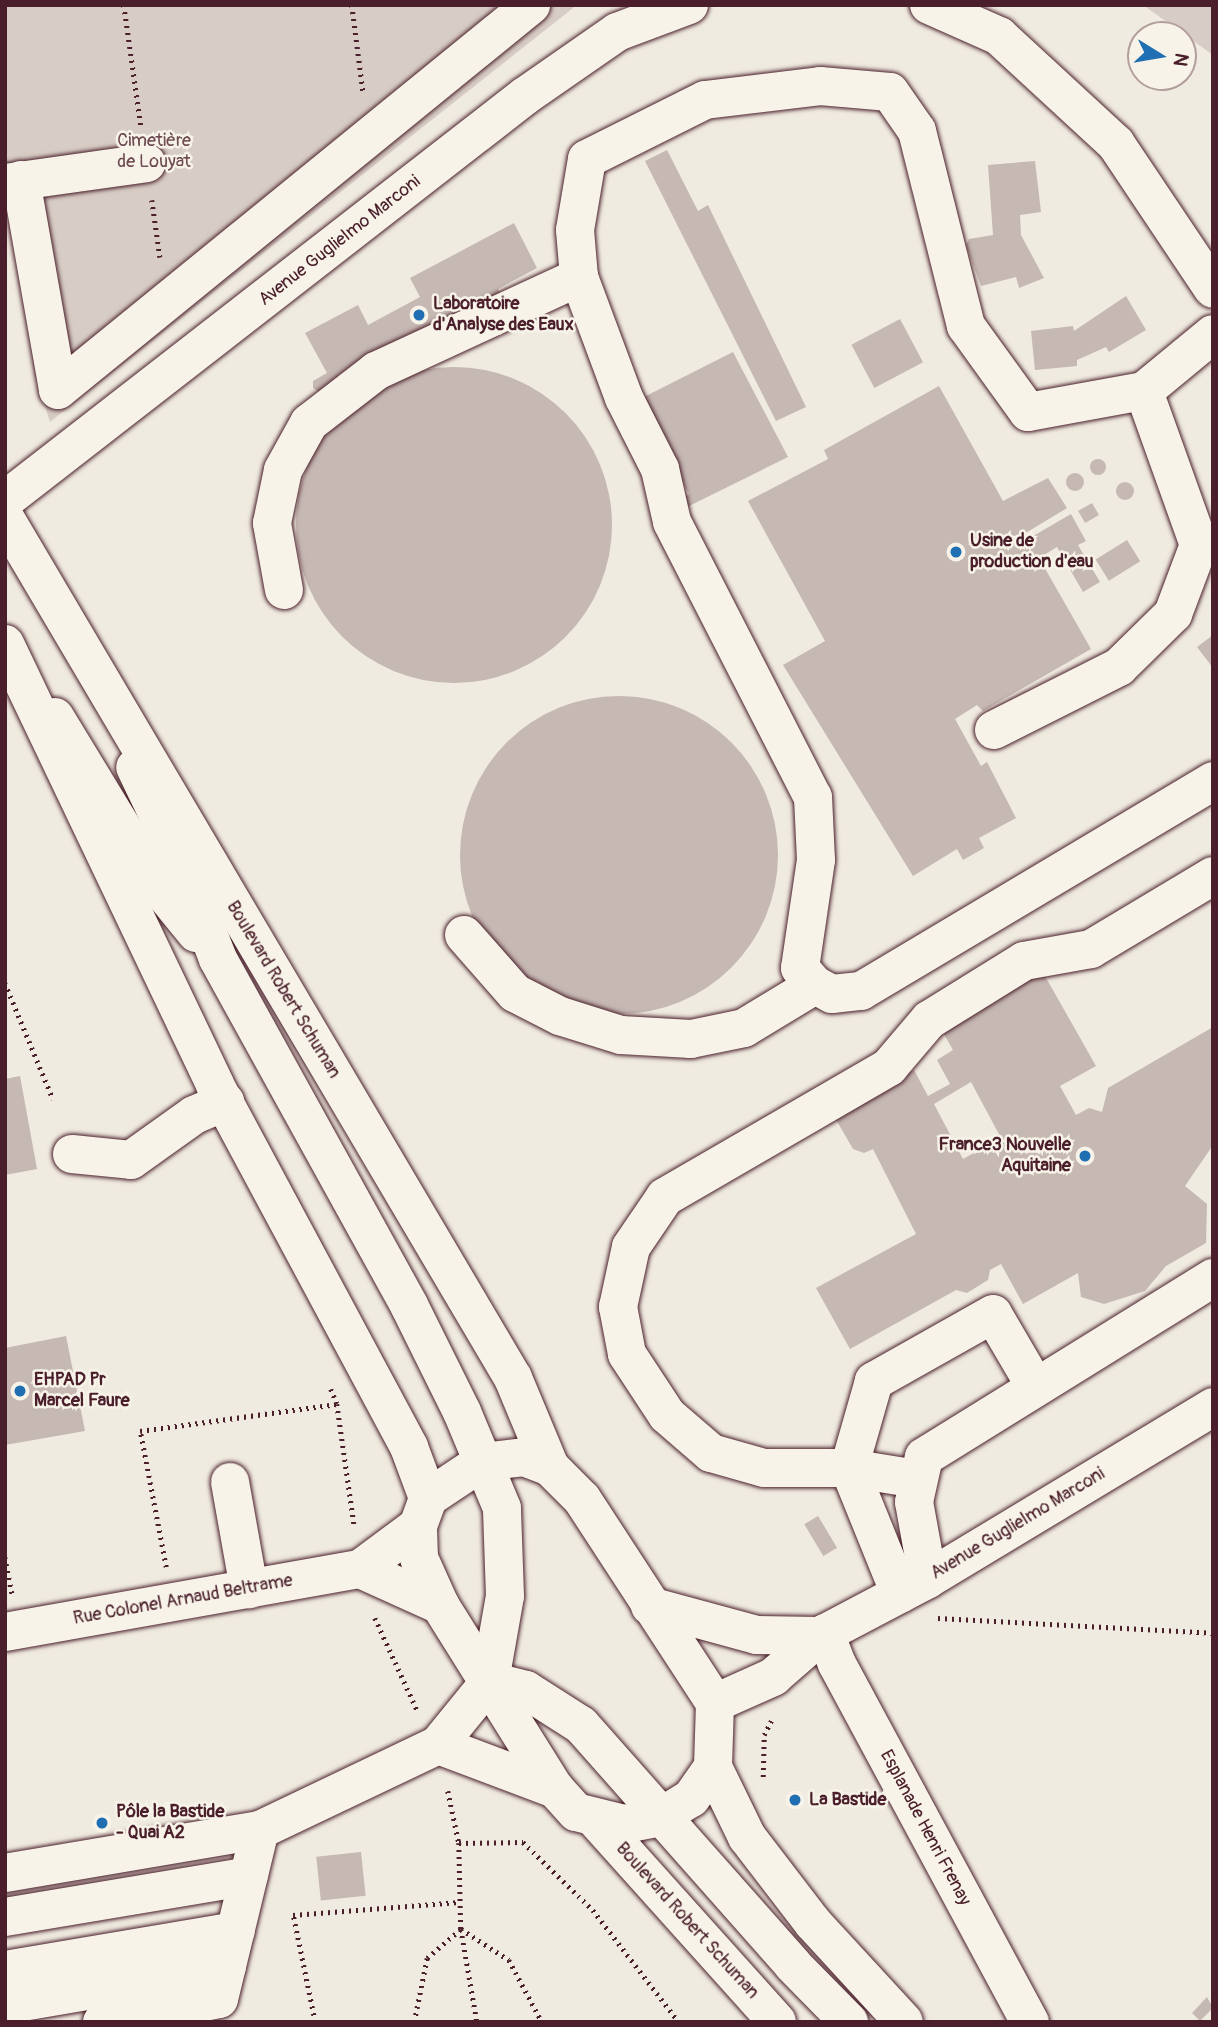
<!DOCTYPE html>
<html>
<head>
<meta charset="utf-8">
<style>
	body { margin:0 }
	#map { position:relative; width:1218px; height:2027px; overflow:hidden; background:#f0ebe0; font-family:Pangolin,sans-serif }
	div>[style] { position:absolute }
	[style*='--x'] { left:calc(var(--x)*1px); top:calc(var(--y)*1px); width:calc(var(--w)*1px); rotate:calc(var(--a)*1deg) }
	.green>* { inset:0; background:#d8cdc6 }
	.building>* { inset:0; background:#c6b8b3; transform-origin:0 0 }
	.round { border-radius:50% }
	.path>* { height:4.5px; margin-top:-2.25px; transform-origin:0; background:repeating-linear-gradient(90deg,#4a1f2b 0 2px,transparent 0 7px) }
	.roads { filter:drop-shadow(0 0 2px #4a1f2b) drop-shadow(0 0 2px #4a1f2b) }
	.minor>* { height:38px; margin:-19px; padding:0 19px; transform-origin:19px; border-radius:19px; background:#f7f3e8 }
	.major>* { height:38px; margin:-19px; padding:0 19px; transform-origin:19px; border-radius:19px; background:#f7f3e8 }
	.dots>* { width:19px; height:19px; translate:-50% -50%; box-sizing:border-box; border:4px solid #f7f3e8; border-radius:50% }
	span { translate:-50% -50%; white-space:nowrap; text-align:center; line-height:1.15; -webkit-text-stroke:5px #f7f3e8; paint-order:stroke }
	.park-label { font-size:18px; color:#6e4a52 }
	.street-label { font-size:18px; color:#4a1f2b }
	.poi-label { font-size:18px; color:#4a1f2b; font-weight:700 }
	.left { translate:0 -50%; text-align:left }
	.right { translate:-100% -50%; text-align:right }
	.frame { position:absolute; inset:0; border:7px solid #4a1f2b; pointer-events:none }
	.north { position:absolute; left:1127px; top:21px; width:70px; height:70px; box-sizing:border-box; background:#f7f3e8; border:2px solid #b29e9c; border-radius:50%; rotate:101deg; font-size:19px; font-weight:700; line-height:28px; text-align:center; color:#4a1f2b }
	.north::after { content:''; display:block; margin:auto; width:24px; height:32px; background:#1f6fb2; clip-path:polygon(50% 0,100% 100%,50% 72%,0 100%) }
</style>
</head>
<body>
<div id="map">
	<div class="green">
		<i style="clip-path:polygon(5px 5px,577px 5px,50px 422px,35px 376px,12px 201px,5px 194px)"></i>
		<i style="clip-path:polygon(1143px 5px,1213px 5px,1213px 55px)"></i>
	</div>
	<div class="building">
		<i style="clip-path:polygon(667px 150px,698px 211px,708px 205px,806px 407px,776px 421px,645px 161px)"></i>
		<i style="clip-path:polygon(1035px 161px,1041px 212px,1020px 215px,1021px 235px,1044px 278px,1019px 288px,1016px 277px,981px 286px,966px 245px,969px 239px,993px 235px,988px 165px)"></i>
		<i style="clip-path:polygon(514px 223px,537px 268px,498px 289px,504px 299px,384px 351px,338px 375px,341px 381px,319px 392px,313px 388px,313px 381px,327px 373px,305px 333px,358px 305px,368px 325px,420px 297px,410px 278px)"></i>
		<i style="clip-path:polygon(1126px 296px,1146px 330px,1109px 352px,1106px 347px,1077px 360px,1077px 366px,1035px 370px,1031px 331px,1073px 326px,1074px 331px)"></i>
		<i style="left:900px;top:319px;width:49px;height:55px;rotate:62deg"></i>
		<i style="clip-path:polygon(733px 352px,788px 457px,685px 508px,681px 499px,689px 494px,640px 399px)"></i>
		<i class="round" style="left:296px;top:367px;width:316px;height:316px"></i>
		<i style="clip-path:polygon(939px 386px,1003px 501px,1048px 478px,1067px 508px,1024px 534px,1028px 539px,1071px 514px,1086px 541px,1078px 545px,1100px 582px,1083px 592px,1057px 547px,1039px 558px,1091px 649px,983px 711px,977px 705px,955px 719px,981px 766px,987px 762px,1016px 818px,979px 838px,984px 848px,963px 860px,957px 849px,913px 876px,783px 665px,825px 641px,748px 501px,828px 459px,824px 450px)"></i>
		<i class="round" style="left:1090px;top:459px;width:16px;height:16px"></i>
		<i class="round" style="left:1066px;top:473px;width:18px;height:18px"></i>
		<i class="round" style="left:1116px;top:482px;width:18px;height:18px"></i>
		<i style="left:1092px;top:503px;width:14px;height:16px;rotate:60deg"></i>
		<i style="left:1127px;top:540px;width:25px;height:37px;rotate:58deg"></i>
		<i style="clip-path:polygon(1213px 635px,1213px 668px,1197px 647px)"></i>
		<i class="round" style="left:460px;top:696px;width:318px;height:318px"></i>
		<i style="clip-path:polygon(evenodd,1041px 969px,1096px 1066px,1060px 1086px,1076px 1115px,1089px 1108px,1102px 1112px,1108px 1088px,1213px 1027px,1213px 1145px,1185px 1186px,1207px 1204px,1206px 1243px,1166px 1266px,1145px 1291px,1104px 1304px,1081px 1297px,1078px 1273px,1023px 1304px,1001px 1264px,990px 1270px,988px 1280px,967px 1293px,956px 1290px,850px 1349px,816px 1288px,916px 1234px,873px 1149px,864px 1153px,853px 1149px,834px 1116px,914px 1070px,928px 1096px,950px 1084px,937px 1060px,953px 1050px,940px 1027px,1041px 969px,971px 1082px,1001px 1138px,963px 1159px,934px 1104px,971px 1082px)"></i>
		<i style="clip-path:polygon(20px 1076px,37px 1169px,5px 1175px,5px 1079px)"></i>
		<i style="clip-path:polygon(66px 1336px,85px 1431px,5px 1445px,5px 1348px)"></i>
		<i style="left:818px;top:1516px;width:37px;height:16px;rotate:59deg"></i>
		<i style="left:361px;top:1852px;width:44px;height:45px;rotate:84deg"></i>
		<i style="clip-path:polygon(1207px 1997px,1213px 2008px,1200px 2021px,1192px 2013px)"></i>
	</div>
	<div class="path">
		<i style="--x:124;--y:5;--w:122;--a:82"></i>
		<i style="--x:352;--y:5;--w:87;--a:82.7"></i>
		<i style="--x:152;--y:200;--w:58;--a:82"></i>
		<i style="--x:5;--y:983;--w:126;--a:67.5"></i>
		<i style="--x:331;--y:1389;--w:16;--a:68"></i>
		<i style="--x:337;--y:1404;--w:121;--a:81.9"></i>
		<i style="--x:5;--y:1557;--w:38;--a:79"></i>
		<i style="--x:166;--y:1567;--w:138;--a:-100.8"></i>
		<i style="--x:140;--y:1431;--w:199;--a:-7.8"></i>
		<i style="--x:375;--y:1618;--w:103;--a:65.4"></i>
		<i style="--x:938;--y:1618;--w:275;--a:3.1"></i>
		<i style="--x:763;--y:1777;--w:42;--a:-88.6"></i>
		<i style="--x:764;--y:1735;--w:16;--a:-63"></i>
		<i style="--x:448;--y:1791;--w:53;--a:78.1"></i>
		<i style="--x:459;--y:1843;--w:86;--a:88.7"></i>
		<i style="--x:461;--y:1929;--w:94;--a:80.2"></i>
		<i style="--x:459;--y:1843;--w:64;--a:-0.9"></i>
		<i style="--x:523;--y:1842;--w:98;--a:44.2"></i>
		<i style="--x:593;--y:1910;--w:141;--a:52.5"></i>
		<i style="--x:315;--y:2022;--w:109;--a:-101.6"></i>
		<i style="--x:293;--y:1915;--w:167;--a:-4.5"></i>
		<i style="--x:414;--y:2022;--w:65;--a:-78.5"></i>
		<i style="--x:427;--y:1958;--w:45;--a:-40.5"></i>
		<i style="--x:461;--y:1929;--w:57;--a:32.9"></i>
		<i style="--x:509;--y:1960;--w:70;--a:62"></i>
	</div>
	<div class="roads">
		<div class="minor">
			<i style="--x:929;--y:5;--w:77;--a:23.9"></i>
			<i style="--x:999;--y:36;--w:159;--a:42.7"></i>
			<i style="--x:1116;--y:144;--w:174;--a:56.2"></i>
			<i style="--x:21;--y:180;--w:213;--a:80"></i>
			<i style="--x:58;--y:390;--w:610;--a:-39.14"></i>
			<i style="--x:5;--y:183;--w:143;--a:-8"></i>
			<i style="--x:579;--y:277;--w:129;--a:69.6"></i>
			<i style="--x:624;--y:398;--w:80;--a:63.1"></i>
			<i style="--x:660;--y:469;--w:54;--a:77.2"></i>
			<i style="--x:672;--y:522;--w:309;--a:62.9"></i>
			<i style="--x:813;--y:797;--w:63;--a:87.3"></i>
			<i style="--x:816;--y:860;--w:109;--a:98.4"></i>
			<i style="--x:800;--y:968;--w:23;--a:49"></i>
			<i style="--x:815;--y:985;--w:19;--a:28"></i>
			<i style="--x:832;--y:994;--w:29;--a:-6"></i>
			<i style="--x:861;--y:991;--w:410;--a:-30.8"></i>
			<i style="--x:5;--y:500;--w:658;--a:-37.84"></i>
			<i style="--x:525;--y:96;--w:112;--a:-34.8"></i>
			<i style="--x:617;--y:32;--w:77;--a:-20.6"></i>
			<i style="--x:284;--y:590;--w:68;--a:-100.2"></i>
			<i style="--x:272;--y:523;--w:54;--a:-78.3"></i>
			<i style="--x:283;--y:470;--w:54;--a:-61"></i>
			<i style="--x:309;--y:423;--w:85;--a:-37.8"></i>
			<i style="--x:376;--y:371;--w:224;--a:-24.8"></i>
			<i style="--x:579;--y:277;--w:47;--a:-94.9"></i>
			<i style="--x:575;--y:230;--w:72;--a:-80.4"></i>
			<i style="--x:587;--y:159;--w:132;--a:-26.6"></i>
			<i style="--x:705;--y:100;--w:116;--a:-6.9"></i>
			<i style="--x:820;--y:86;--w:70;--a:4.9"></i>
			<i style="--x:890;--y:92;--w:47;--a:55.3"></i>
			<i style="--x:917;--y:131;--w:201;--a:75.9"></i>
			<i style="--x:966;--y:326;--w:106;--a:54.2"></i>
			<i style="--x:1028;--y:412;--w:118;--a:-10.3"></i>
			<i style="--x:55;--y:717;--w:197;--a:58.7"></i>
			<i style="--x:157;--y:885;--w:62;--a:50.9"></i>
			<i style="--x:994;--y:730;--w:140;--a:-26.7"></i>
			<i style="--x:1119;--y:667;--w:76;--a:-44.5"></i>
			<i style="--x:1173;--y:614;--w:74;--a:-69.4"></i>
			<i style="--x:1199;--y:545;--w:164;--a:-109.7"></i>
			<i style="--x:1144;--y:391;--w:89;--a:-39.6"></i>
			<i style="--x:464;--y:935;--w:77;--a:48.7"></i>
			<i style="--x:515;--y:993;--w:51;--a:27.1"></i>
			<i style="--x:560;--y:1016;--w:64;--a:17.3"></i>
			<i style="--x:621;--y:1035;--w:70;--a:3.3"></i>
			<i style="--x:691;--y:1039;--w:54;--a:-11.7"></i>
			<i style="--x:744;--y:1028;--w:83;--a:-31.2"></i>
			<i style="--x:72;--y:1154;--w:59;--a:5.8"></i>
			<i style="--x:131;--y:1160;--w:77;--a:-35.5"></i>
			<i style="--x:194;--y:1115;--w:34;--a:-23"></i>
			<i style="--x:1035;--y:1386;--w:83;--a:-120.3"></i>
			<i style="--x:993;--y:1314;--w:137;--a:150.6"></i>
			<i style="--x:874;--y:1381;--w:91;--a:106"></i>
			<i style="--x:849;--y:1468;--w:85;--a:180"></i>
			<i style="--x:764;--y:1468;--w:55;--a:-164.2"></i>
			<i style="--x:711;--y:1453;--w:58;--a:-139.2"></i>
			<i style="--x:667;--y:1415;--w:73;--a:-123.3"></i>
			<i style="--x:627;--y:1354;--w:48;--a:-100.8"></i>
			<i style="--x:618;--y:1307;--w:61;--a:-77.8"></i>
			<i style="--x:631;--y:1247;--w:60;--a:-55.8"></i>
			<i style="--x:665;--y:1197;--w:259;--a:-30.1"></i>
			<i style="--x:889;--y:1067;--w:62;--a:-49.6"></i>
			<i style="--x:929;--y:1020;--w:112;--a:-31.8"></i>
			<i style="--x:1024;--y:961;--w:68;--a:-10.2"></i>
			<i style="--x:1091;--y:949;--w:142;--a:-30.9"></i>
			<i style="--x:230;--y:1482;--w:109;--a:79.9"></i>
			<i style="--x:360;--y:1569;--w:88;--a:24.2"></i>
			<i style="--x:928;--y:1579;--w:78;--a:-100.3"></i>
			<i style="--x:914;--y:1502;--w:46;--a:-77.5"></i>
			<i style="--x:924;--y:1457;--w:340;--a:-31.8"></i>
			<i style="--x:900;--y:1594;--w:136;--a:-112"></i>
			<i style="--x:849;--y:1468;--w:69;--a:9.2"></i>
			<i style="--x:650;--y:1606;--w:111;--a:15.2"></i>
			<i style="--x:757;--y:1635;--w:63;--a:0.9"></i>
			<i style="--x:5;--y:1632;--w:361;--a:-10.1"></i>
			<i style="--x:360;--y:1569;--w:72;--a:-36.6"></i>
			<i style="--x:825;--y:1633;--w:33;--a:69"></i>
			<i style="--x:837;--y:1664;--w:407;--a:61.7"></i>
			<i style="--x:490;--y:1681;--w:37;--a:14"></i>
			<i style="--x:526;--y:1690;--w:65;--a:32.5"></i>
			<i style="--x:581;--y:1725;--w:320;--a:48.5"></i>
			<i style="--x:793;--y:1965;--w:80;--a:45.5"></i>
			<i style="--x:715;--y:1703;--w:64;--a:-24.1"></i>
			<i style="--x:773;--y:1677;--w:62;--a:-41.1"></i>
			<i style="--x:820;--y:1636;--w:122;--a:-27.8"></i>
			<i style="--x:928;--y:1579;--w:333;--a:-31.1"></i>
			<i style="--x:438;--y:1745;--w:125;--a:20.6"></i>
			<i style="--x:5;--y:1873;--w:259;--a:-9.6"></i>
			<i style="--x:260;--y:1830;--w:197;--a:-25.5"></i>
			<i style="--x:438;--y:1745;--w:82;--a:-50.9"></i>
			<i style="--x:490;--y:1681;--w:86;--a:-80"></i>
			<i style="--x:505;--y:1596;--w:88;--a:-92"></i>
			<i style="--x:502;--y:1508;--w:104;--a:-112.6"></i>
			<i style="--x:462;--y:1412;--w:119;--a:-116.4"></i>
			<i style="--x:409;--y:1305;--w:395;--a:-118.9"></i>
			<i style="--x:218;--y:959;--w:103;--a:-111.1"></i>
			<i style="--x:181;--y:863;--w:106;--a:-115.6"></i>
			<i style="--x:5;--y:1917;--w:247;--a:-9.5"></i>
			<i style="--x:5;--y:1970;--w:234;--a:-9.6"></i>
			<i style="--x:5;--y:2005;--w:225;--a:-9.7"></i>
			<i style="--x:102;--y:2022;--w:119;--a:-11.1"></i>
			<i style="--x:219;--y:1999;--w:174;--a:-76.4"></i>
		</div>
		<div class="major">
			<i style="--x:5;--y:518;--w:999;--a:59.43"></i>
			<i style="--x:513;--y:1378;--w:96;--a:67.4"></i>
			<i style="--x:5;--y:644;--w:488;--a:64.5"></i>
			<i style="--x:215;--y:1085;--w:411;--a:61.8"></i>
			<i style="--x:409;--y:1447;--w:54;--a:69.6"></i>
			<i style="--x:524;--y:1457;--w:28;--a:21"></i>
			<i style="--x:550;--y:1467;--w:45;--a:45"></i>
			<i style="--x:582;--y:1499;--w:244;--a:56.9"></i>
			<i style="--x:715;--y:1703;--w:64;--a:91.8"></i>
			<i style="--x:713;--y:1767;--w:38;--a:125"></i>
			<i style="--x:691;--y:1798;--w:36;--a:148"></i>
			<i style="--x:661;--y:1817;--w:38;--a:169"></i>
			<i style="--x:624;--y:1824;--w:49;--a:-166"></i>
			<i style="--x:576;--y:1812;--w:31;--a:-132"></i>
			<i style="--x:555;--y:1789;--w:217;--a:-122"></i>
			<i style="--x:440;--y:1605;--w:51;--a:-114.1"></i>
			<i style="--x:419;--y:1558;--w:32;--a:-92"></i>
			<i style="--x:418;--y:1526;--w:30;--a:-70"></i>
			<i style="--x:428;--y:1498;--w:65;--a:-33.7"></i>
			<i style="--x:482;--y:1462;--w:42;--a:-6.8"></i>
			<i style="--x:713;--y:1767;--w:78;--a:64.1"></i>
			<i style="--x:747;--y:1837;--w:108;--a:52.5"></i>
			<i style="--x:813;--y:1923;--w:134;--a:47.4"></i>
			<i style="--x:596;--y:1820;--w:271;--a:48.1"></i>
		</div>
	</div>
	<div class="dots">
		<i style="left:419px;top:315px;background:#1f6fb2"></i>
		<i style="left:956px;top:552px;background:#1f6fb2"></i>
		<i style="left:1085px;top:1156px;background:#1f6fb2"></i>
		<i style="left:20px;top:1391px;background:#1f6fb2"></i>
		<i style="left:795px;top:1800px;background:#1f6fb2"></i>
		<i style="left:102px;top:1823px;background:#1f6fb2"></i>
	</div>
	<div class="park-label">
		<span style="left:154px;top:152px">Cimetière<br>de Louyat</span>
	</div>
	<div class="street-label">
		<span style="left:340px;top:241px;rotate:-38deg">Avenue Guglielmo Marconi</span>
		<span style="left:283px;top:990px;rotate:59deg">Boulevard Robert Schuman</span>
		<span style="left:1018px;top:1524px;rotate:-31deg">Avenue Guglielmo Marconi</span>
		<span style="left:183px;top:1600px;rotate:-10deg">Rue Colonel Arnaud Beltrame</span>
		<span style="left:925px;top:1828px;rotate:62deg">Esplanade Henri Frenay</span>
		<span style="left:687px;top:1921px;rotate:48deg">Boulevard Robert Schuman</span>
	</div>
	<div class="poi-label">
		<span class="left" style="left:433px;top:315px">Laboratoire<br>d'Analyse des Eaux</span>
		<span class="left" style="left:970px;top:552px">Usine de<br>production d'eau</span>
		<span class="right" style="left:1071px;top:1156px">France3 Nouvelle<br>Aquitaine</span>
		<span class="left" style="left:34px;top:1391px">EHPAD Pr<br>Marcel Faure</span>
		<span class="left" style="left:809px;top:1800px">La Bastide</span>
		<span class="left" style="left:116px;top:1823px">Pôle la Bastide<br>- Quai A2</span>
	</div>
	<div class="frame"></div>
	<div class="north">N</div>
</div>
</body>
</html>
